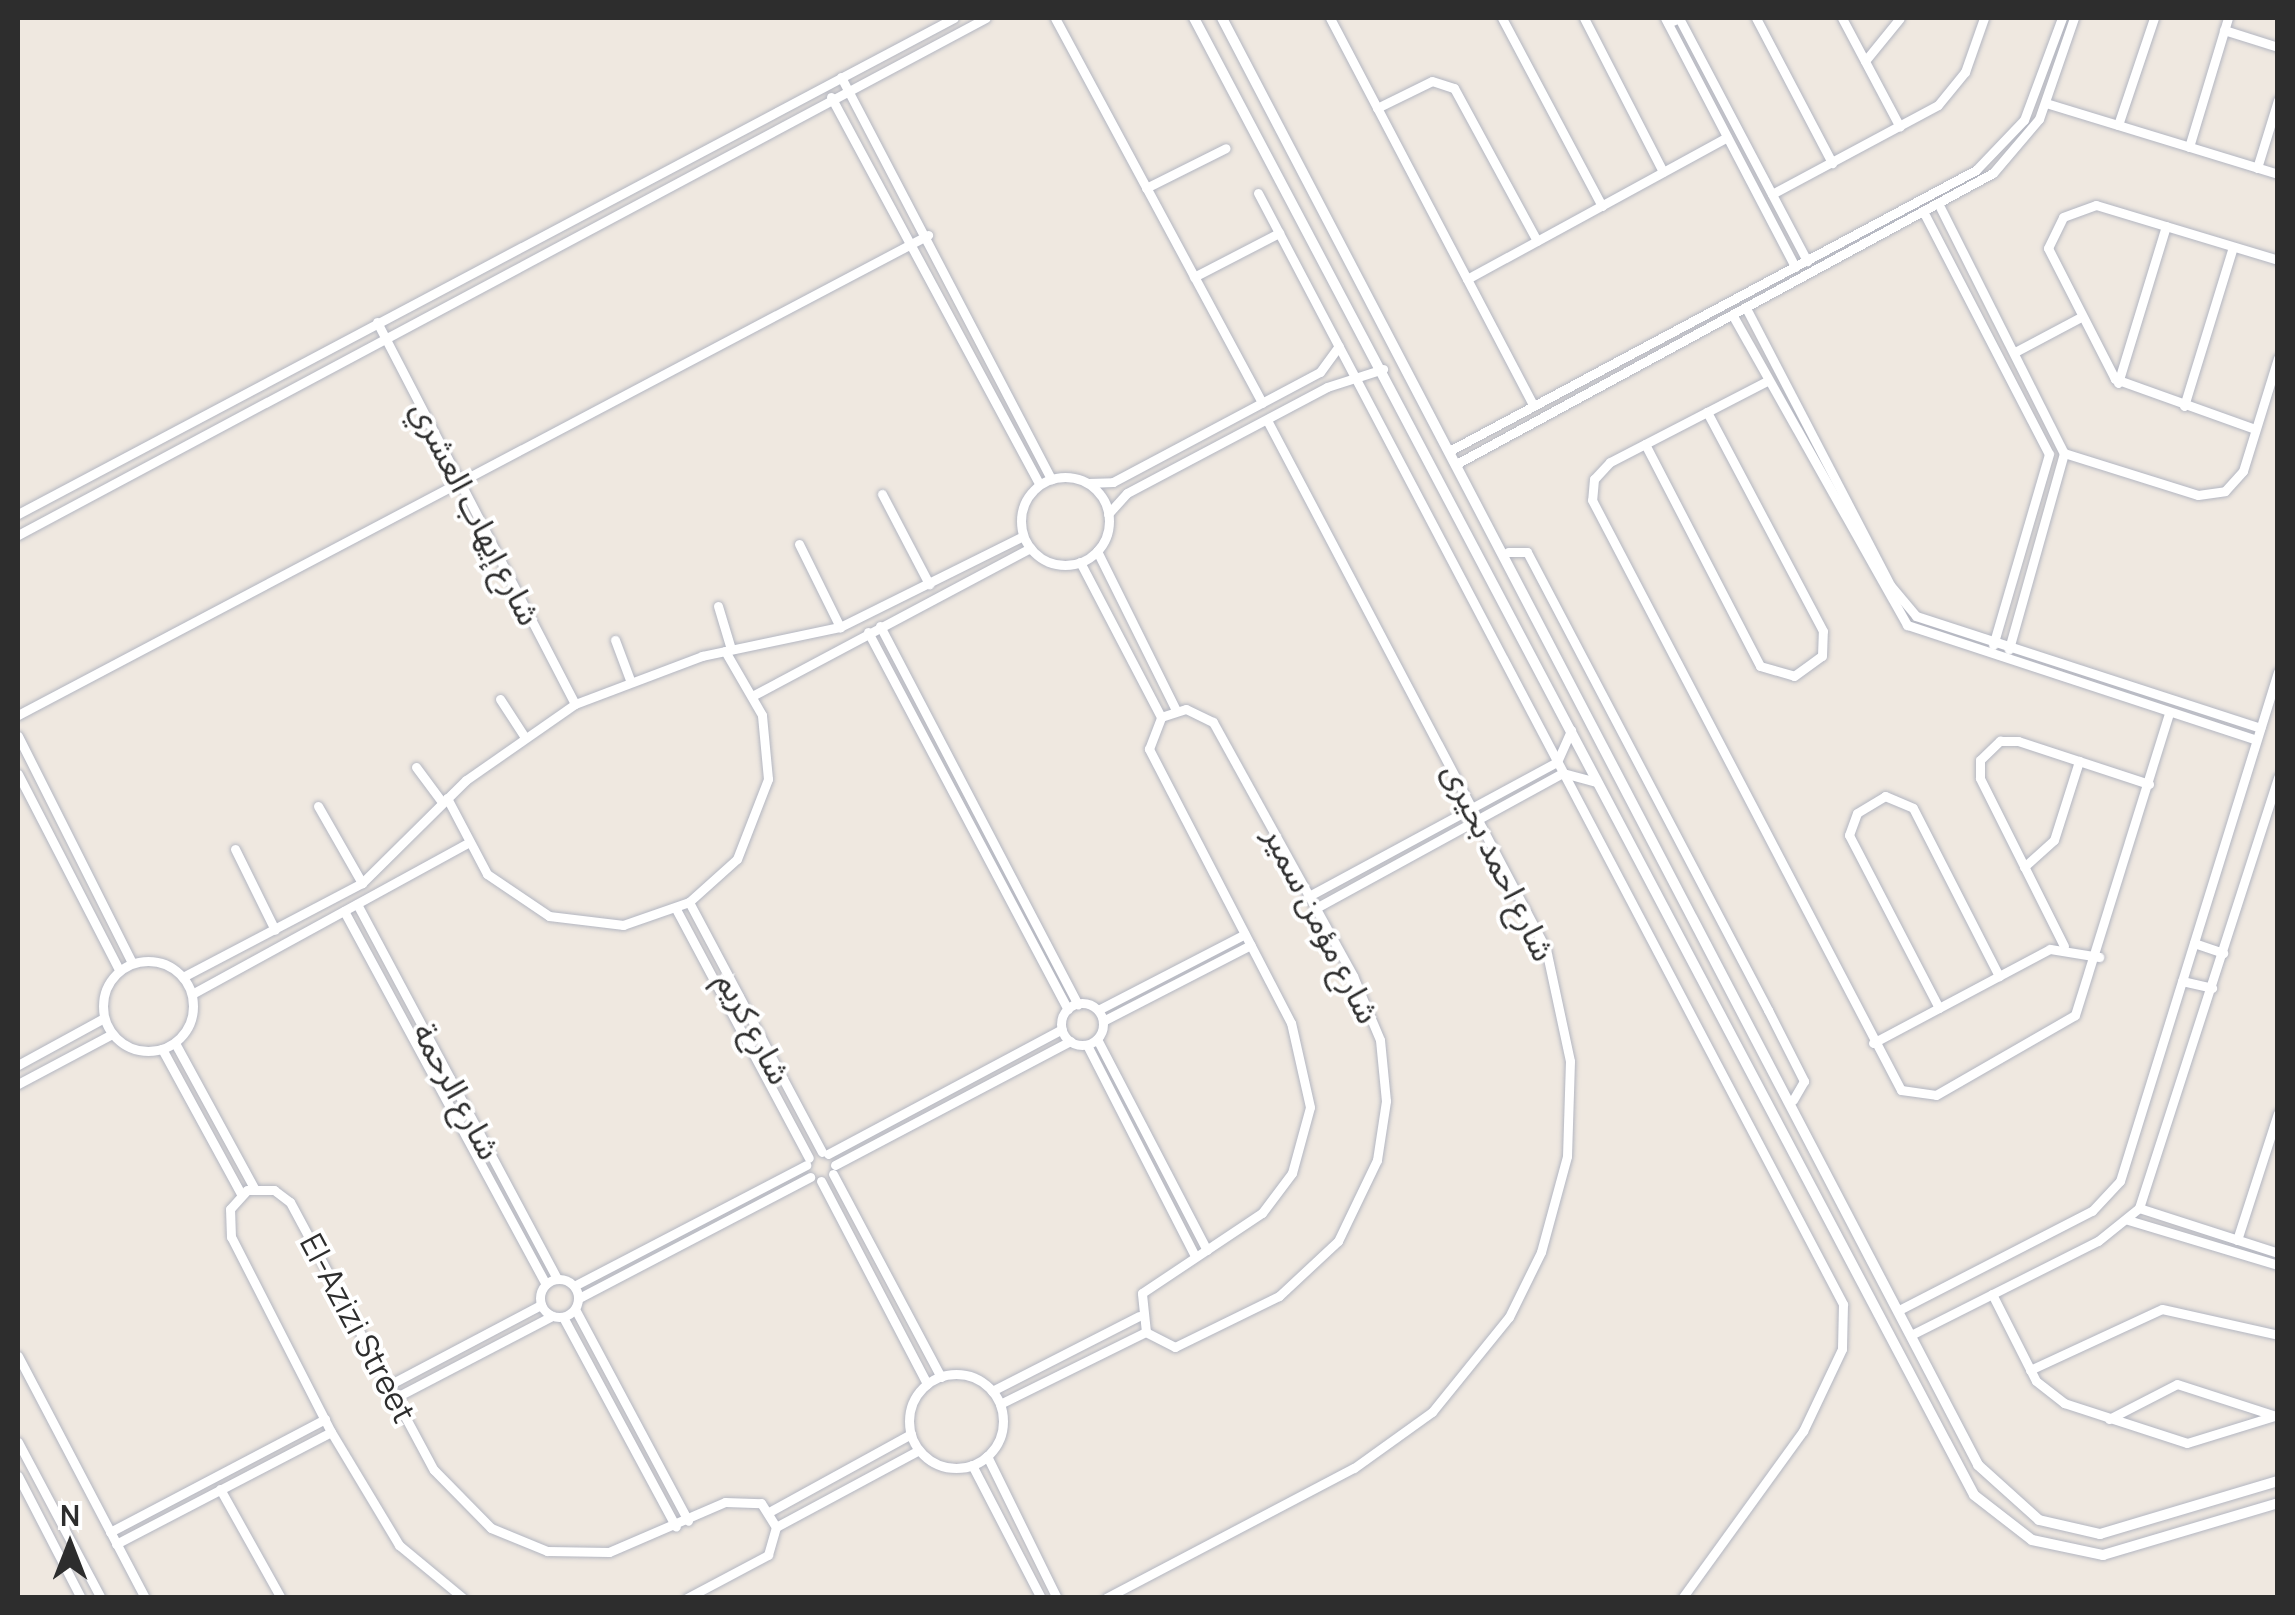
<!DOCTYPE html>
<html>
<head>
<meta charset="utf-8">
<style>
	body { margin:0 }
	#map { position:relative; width:2295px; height:1615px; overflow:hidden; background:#efe8e0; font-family:Manrope,"Noto Sans Arabic",sans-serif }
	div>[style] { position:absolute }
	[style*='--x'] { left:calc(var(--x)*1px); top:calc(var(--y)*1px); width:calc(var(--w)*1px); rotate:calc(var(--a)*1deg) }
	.roads { filter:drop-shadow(0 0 2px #b3b6c1) drop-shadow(0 0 2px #b3b6c1) }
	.minor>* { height:9px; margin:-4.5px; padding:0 4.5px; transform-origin:4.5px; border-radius:4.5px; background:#fff }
	.minor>.ring { margin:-4.5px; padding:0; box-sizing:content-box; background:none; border:9px solid #fff; border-radius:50% }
	.tertiary>* { height:10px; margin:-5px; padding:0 5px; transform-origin:5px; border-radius:5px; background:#fff }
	span { translate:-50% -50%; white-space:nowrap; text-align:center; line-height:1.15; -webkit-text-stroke:8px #fff; paint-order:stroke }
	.street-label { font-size:32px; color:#2d2d2d }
	.frame { position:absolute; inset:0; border:20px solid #2d2d2d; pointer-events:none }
	.north { position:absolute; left:20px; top:1495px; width:100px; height:100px; -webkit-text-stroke:8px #fff; paint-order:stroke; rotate:0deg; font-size:28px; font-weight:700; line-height:40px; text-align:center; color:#2d2d2d }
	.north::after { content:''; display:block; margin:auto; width:35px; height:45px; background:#2d2d2d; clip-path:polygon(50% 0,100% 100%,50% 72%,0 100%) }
</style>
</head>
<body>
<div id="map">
	<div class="roads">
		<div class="minor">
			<i style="--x:1055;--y:18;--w:437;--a:61.7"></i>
			<i style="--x:1330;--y:18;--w:438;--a:62.3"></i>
			<i style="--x:1502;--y:18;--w:213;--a:62"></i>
			<i style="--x:1584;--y:18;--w:173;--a:62.8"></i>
			<i style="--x:1665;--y:18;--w:281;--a:62.4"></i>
			<i style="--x:1756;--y:18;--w:164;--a:62.3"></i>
			<i style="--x:1842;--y:18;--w:123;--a:62"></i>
			<i style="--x:1668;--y:23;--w:12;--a:-24"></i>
			<i style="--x:1679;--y:18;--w:275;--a:62.2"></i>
			<i style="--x:2224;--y:30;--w:57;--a:17.5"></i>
			<i style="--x:1865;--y:61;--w:55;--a:-50.9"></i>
			<i style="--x:841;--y:77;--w:454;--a:62.4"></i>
			<i style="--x:831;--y:97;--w:439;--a:61.7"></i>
			<i style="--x:2046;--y:103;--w:243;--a:17"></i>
			<i style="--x:1377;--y:108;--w:61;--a:-26.1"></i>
			<i style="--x:1432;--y:81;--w:23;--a:18"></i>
			<i style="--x:1454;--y:88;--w:174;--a:61.5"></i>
			<i style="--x:2118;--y:125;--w:113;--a:-71.4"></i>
			<i style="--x:2189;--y:147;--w:135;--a:-73.2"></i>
			<i style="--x:2257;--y:168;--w:71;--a:-72.8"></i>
			<i style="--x:1146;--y:188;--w:89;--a:-26.6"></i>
			<i style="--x:1258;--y:193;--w:1256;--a:62.23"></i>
			<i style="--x:1843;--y:1304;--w:45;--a:91.3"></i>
			<i style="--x:1842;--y:1349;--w:91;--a:115.4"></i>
			<i style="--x:1803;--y:1431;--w:206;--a:125.9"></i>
			<i style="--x:1772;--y:194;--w:188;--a:-28.2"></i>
			<i style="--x:1938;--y:105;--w:43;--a:-50.7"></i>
			<i style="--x:1965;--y:72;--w:57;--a:-70.6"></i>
			<i style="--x:1939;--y:205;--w:278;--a:63.3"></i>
			<i style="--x:2064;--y:453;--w:204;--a:105.7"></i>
			<i style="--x:1924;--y:213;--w:271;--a:62.6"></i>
			<i style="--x:2049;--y:454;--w:199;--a:106.3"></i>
			<i style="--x:1194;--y:277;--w:96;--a:-27.4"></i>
			<i style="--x:1467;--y:279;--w:296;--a:-28.6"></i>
			<i style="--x:1746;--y:308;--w:314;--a:62.5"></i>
			<i style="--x:1891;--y:586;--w:39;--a:50"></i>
			<i style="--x:1916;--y:616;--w:362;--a:18"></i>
			<i style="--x:1733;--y:316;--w:355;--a:60.6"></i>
			<i style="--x:1907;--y:625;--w:367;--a:18.2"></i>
			<i style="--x:377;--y:322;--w:430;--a:62.6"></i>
			<i style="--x:2015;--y:352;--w:72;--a:-28"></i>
			<i style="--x:1767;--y:381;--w:177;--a:152.7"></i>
			<i style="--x:1610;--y:462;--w:23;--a:133"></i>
			<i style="--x:1594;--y:479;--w:21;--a:95"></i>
			<i style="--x:1592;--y:500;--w:666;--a:62.36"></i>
			<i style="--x:1901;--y:1090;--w:35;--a:8"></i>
			<i style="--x:1936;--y:1095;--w:160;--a:-29.9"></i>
			<i style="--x:2075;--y:1015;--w:316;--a:-72.7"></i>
			<i style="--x:2118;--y:383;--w:164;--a:-73"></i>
			<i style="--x:2184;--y:406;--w:166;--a:-72.9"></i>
			<i style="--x:2255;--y:429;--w:149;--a:-160.3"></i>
			<i style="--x:2115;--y:379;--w:147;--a:-117.1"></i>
			<i style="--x:2048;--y:248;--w:34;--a:-64"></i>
			<i style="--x:2063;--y:217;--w:35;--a:-20"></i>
			<i style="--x:2096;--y:205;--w:190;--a:16.8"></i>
			<i style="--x:1645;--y:444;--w:250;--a:62.6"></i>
			<i style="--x:1760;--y:666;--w:35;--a:16"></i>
			<i style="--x:1794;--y:676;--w:34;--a:-36"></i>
			<i style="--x:1822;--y:656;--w:25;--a:-88"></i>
			<i style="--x:1823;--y:631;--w:248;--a:-117.9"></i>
			<i style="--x:1453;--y:449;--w:593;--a:-28.08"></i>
			<i style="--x:1976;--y:170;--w:69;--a:-46.2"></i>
			<i style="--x:2024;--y:120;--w:109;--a:-69.6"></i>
			<i style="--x:2064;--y:453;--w:140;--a:17.4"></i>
			<i style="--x:2198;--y:495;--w:27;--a:-8"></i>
			<i style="--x:2225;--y:491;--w:27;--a:-48"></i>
			<i style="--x:2243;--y:471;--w:118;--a:-72.8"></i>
			<i style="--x:1460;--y:462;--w:606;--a:-28.47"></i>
			<i style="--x:1993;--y:173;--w:71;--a:-49.6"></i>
			<i style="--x:2039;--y:119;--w:107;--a:-70.9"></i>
			<i class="ring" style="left:1021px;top:477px;width:79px;height:79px"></i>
			<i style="--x:1088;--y:483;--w:25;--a:-2"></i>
			<i style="--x:1113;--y:482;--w:234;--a:-28"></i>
			<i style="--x:1320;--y:372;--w:32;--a:-54"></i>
			<i style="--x:882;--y:494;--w:102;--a:62.4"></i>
			<i style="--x:18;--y:514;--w:1059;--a:-27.92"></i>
			<i style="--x:1108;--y:514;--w:28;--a:-48"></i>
			<i style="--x:1127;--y:493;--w:226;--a:-27.9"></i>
			<i style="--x:1327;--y:387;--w:59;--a:-17.8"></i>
			<i style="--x:18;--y:535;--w:1097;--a:-28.11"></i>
			<i style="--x:799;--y:544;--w:93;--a:63.7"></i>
			<i style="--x:1097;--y:551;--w:178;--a:63.6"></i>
			<i style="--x:1508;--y:552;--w:19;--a:0"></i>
			<i style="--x:1527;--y:552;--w:518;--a:62.25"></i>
			<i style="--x:1768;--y:1010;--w:80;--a:63.1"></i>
			<i style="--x:1804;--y:1081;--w:22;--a:120"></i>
			<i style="--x:1080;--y:562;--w:175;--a:62.4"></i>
			<i style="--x:718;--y:606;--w:45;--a:73.2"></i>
			<i style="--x:880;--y:626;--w:427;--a:62.4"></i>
			<i style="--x:868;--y:632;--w:427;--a:62.1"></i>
			<i style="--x:615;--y:640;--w:43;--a:69.4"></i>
			<i style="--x:754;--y:695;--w:313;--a:-28"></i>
			<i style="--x:500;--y:699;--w:44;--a:57"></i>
			<i style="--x:1186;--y:709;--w:30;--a:26"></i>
			<i style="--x:1213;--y:722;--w:290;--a:61.1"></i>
			<i style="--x:1353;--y:976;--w:69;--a:67.1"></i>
			<i style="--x:1380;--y:1040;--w:61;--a:84.4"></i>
			<i style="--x:1386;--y:1101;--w:60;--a:98.7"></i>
			<i style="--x:1377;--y:1160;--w:90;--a:115.7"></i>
			<i style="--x:1338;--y:1241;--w:81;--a:137"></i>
			<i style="--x:1279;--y:1296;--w:116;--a:153.9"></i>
			<i style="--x:1175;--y:1347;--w:33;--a:-153"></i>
			<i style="--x:1146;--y:1332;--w:39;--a:-96"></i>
			<i style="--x:1142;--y:1293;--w:144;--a:-33.7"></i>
			<i style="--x:1262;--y:1213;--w:50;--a:-53.1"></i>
			<i style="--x:1292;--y:1173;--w:68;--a:-74.7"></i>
			<i style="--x:1310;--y:1107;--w:86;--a:-102.7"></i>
			<i style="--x:1291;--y:1023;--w:309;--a:-117.4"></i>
			<i style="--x:1149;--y:749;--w:34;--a:-69"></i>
			<i style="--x:1161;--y:717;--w:26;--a:-18"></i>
			<i style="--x:18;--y:715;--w:1029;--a:-27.81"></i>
			<i style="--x:18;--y:736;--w:254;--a:63.3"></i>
			<i style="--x:416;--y:767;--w:44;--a:53.4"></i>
			<i style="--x:18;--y:774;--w:220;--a:62.7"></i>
			<i style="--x:447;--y:798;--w:86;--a:62.2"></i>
			<i style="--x:487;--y:874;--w:75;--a:34.1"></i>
			<i style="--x:549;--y:916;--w:75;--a:6.9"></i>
			<i style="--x:623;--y:925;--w:70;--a:-19.2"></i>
			<i style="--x:689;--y:902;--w:64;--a:-41.9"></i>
			<i style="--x:737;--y:859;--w:86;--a:-68.8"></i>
			<i style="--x:768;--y:779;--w:64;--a:-95.4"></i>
			<i style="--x:762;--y:715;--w:74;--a:-120"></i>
			<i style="--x:318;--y:806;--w:89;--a:60.3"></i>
			<i style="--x:235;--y:849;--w:90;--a:63.7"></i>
			<i style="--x:2024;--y:867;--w:40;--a:-42"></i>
			<i style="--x:2054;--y:840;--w:83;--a:-72.4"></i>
			<i style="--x:1309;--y:896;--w:282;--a:-28.4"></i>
			<i style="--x:1557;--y:762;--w:35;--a:-66"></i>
			<i style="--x:689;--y:902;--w:283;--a:62"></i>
			<i style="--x:357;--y:904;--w:425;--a:61.9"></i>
			<i style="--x:1316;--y:908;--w:281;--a:-28.7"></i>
			<i style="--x:1563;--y:773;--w:35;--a:15"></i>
			<i style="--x:676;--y:909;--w:282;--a:61.9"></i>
			<i style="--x:344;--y:911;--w:424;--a:61.6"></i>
			<i style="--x:2194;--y:943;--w:31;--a:19"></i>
			<i style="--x:2064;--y:946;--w:188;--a:-116.6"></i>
			<i style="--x:1980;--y:778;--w:18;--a:-90"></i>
			<i style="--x:1980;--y:760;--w:28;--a:-44"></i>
			<i style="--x:2000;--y:741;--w:18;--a:0"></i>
			<i style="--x:2018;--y:741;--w:138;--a:18.2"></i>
			<i class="ring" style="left:103px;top:961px;width:81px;height:81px"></i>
			<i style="--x:183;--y:977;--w:202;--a:-27.7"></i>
			<i style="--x:362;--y:883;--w:146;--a:-44.7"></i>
			<i style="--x:466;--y:780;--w:133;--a:-34.9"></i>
			<i style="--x:575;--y:704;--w:136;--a:-20.7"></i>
			<i style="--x:702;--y:656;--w:141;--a:-11.9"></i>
			<i style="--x:840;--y:627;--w:204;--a:-26.4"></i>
			<i style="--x:2182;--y:981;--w:31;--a:13"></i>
			<i style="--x:192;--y:994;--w:312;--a:-28.7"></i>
			<i class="ring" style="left:1061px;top:1003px;width:33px;height:33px"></i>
			<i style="--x:1939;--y:1008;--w:195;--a:-117.5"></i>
			<i style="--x:1849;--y:835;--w:23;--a:-70"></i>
			<i style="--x:1857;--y:813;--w:33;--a:-31"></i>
			<i style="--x:1885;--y:796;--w:30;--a:23"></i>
			<i style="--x:1913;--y:808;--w:189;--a:62.9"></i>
			<i style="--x:1098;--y:1010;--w:165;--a:-27.3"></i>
			<i style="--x:1103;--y:1021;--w:166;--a:-27.2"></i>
			<i style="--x:1097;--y:1039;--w:238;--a:62.5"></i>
			<i style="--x:175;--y:1043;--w:165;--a:61.4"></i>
			<i style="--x:1873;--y:1043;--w:200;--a:-28"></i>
			<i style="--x:2050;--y:949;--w:50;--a:9.3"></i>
			<i style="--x:1087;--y:1045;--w:237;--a:62.9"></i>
			<i style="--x:162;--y:1049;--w:165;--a:61.4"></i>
			<i style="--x:18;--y:1065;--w:98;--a:-28.7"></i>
			<i style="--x:18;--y:1084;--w:106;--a:-28"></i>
			<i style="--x:828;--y:1154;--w:265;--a:-28.1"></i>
			<i style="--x:835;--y:1165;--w:266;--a:-27.8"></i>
			<i style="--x:833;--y:1174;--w:230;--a:62"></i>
			<i style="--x:821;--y:1181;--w:229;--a:62.4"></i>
			<i style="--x:2139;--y:1208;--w:146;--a:17.9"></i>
			<i style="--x:2128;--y:1220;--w:157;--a:16.7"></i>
			<i style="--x:2237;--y:1240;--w:133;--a:-72.1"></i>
			<i class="ring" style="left:540px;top:1279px;width:29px;height:29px"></i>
			<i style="--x:574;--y:1286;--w:262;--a:-27.5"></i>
			<i style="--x:1992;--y:1294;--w:97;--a:63.2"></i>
			<i style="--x:2036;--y:1381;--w:36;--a:38"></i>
			<i style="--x:2064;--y:1403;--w:129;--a:18"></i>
			<i style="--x:2187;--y:1443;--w:95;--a:-17.1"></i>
			<i style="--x:579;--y:1298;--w:261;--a:-27.6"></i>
			<i style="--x:575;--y:1309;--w:240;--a:61.9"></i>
			<i style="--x:1899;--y:1310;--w:217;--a:-27.2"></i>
			<i style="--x:2092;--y:1211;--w:41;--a:-47"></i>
			<i style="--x:2120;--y:1181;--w:533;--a:-72.76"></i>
			<i style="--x:563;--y:1317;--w:238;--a:61.7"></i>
			<i style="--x:1911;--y:1335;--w:209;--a:-26.7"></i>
			<i style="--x:2098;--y:1241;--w:53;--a:-38.8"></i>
			<i style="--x:2139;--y:1208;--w:453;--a:-72.1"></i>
			<i style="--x:18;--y:1356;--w:273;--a:62.3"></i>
			<i style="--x:2030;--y:1370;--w:145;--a:-24.8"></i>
			<i style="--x:2162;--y:1309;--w:119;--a:12.6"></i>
			<i class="ring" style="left:909px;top:1374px;width:85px;height:85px"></i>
			<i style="--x:389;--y:1385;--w:172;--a:-27.8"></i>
			<i style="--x:992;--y:1391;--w:165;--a:-27"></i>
			<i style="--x:395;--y:1398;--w:177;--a:-27.6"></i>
			<i style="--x:1000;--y:1404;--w:163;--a:-26.3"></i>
			<i style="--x:2109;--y:1419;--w:76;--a:-27.2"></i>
			<i style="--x:2177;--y:1384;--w:104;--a:17.9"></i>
			<i style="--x:18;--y:1442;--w:177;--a:62"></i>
			<i style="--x:987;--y:1456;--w:158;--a:63.8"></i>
			<i style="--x:972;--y:1465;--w:150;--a:62.6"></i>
			<i style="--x:18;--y:1476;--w:137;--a:62.7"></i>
			<i style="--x:220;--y:1489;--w:125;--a:60.8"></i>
			<i style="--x:769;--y:1512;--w:162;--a:-28.8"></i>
			<i style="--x:776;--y:1527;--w:162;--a:-28.3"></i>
			<i style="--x:110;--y:1532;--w:243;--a:-27.7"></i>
			<i style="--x:116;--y:1544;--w:242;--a:-27.5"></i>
			<i style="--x:463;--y:1598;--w:83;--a:-140.4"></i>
			<i style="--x:399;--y:1545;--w:132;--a:-121"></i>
			<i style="--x:331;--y:1432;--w:219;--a:-117.1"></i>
			<i style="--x:231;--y:1237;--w:28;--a:-92"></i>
			<i style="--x:230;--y:1209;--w:25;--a:-48"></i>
			<i style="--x:247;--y:1190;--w:27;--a:0"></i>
			<i style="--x:274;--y:1190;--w:20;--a:37"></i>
			<i style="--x:290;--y:1202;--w:304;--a:61.8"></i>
			<i style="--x:434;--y:1470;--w:81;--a:45.5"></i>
			<i style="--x:491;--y:1528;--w:61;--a:22.3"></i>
			<i style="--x:547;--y:1551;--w:62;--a:0.9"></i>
			<i style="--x:609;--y:1552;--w:126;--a:-23.3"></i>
			<i style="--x:725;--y:1502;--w:36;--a:2"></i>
			<i style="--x:761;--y:1503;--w:28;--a:58"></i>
			<i style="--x:776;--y:1527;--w:29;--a:106"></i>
			<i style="--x:768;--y:1555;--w:92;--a:152"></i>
			<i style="--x:1106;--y:1598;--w:280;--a:-27.7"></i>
			<i style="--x:1354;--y:1468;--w:96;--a:-35.7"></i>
			<i style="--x:1432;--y:1412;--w:122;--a:-51"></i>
			<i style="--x:1509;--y:1317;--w:72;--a:-63.8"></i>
			<i style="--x:1541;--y:1252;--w:99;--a:-74.8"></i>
			<i style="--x:1567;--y:1156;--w:95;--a:-88.2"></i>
			<i style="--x:1570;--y:1061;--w:115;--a:-102.1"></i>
			<i style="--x:1546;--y:949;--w:598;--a:-117.81"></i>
		</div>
		<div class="tertiary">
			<i style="--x:1194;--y:18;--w:1670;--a:62.16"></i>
			<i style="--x:1974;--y:1495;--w:73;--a:37.8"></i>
			<i style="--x:2032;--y:1540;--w:73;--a:11.9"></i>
			<i style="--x:2103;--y:1555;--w:183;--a:-16.5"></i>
			<i style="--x:1222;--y:18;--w:1633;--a:62.41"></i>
			<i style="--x:1978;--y:1465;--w:82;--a:42"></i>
			<i style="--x:2039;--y:1520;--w:63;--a:12.9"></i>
			<i style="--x:2100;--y:1534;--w:186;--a:-16.6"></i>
		</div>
	</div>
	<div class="street-label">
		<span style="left:476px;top:513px;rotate:63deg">شارع إيهاب العشري</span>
		<span style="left:1499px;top:862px;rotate:64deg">شارع احمد بحيرى</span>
		<span style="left:1322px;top:925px;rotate:63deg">شارع مؤمن سمير</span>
		<span style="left:754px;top:1028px;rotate:62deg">شارع كريم</span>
		<span style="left:457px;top:1091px;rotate:62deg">شارع الرحمة</span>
		<span style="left:358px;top:1328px;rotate:62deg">El-Azizi Street</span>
	</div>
	<div class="frame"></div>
	<div class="north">N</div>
</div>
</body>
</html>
